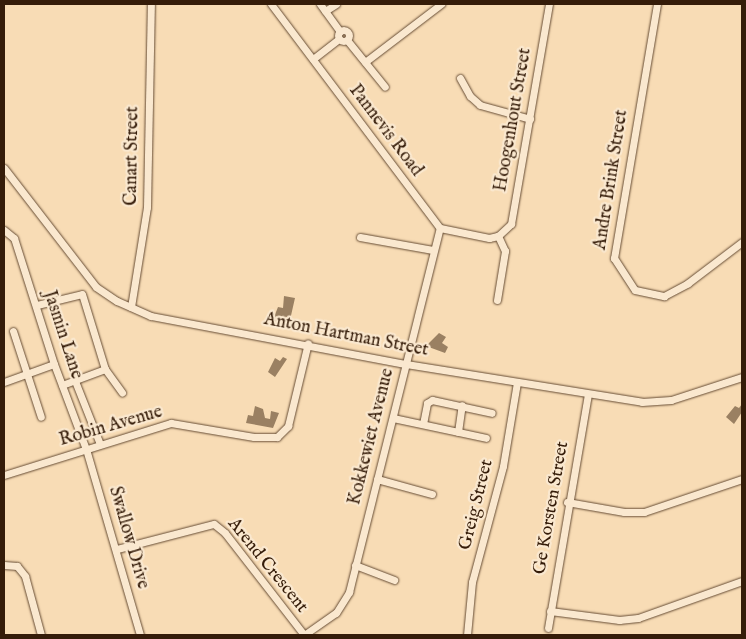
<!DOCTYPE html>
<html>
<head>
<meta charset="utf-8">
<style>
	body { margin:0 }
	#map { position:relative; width:746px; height:639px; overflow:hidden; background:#f8dcb5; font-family:"IM FELL English",serif }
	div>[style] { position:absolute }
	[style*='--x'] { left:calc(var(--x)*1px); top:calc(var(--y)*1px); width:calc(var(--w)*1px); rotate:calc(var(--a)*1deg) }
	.building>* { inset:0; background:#9a8062 }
	.roads { filter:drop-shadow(0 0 1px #664c34) drop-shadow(0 0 1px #664c34) }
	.minor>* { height:7px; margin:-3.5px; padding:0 3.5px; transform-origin:3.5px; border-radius:3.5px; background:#fae8cf }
	.minor>.ring { margin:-3.5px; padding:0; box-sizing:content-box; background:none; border:7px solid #fae8cf; border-radius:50% }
	span { translate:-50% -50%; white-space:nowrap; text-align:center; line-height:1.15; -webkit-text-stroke:4.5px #fae8cf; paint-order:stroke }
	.street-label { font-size:18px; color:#351c09 }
	.frame { position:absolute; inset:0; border:5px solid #351c09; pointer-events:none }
</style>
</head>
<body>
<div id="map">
	<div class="building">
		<i style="clip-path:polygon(284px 296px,295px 298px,290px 320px,282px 318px,280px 323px,272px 322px,278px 307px,283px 308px)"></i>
		<i style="clip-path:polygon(439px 333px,446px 337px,442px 343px,448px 347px,445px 353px,426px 346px)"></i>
		<i style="clip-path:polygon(283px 357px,287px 359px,275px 377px,268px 372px,275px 358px,280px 361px)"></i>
		<i style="clip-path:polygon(742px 404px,742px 412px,734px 424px,726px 417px,735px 406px,739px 408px)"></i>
		<i style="clip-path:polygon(255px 406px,263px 409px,265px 418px,270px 419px,271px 411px,279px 413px,273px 428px,246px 423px,248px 415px,253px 416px)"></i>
	</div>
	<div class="roads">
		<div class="minor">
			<i style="--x:271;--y:4;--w:281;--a:53"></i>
			<i style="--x:440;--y:228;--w:50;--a:11.5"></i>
			<i style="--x:489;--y:238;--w:9;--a:-13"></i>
			<i style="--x:498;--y:236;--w:18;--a:-43"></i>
			<i style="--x:511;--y:224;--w:223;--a:-80.2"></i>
			<i style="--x:320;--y:4;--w:34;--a:54"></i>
			<i style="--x:657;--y:4;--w:258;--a:99.6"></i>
			<i style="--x:614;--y:258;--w:38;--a:57"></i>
			<i style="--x:635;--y:290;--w:30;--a:12"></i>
			<i style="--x:664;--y:296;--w:27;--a:-28"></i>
			<i style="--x:688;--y:283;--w:68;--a:-37.2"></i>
			<i style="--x:325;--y:11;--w:13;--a:-32"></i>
			<i class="ring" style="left:338.5px;top:30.5px;width:4px;height:4px"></i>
			<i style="--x:347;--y:40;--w:60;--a:51"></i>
			<i style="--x:313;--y:59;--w:33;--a:-38"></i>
			<i style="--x:365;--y:62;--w:96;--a:-37.3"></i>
			<i style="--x:460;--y:78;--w:21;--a:61"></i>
			<i style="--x:470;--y:96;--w:13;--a:42"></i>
			<i style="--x:480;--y:105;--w:52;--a:15.6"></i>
			<i style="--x:4;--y:168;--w:150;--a:52.3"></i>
			<i style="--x:96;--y:287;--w:25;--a:34"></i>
			<i style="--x:117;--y:301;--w:37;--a:24"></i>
			<i style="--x:151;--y:316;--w:259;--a:10.7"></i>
			<i style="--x:406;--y:364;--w:239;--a:9.1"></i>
			<i style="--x:642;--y:402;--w:29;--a:-4"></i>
			<i style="--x:671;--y:400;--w:75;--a:-17.9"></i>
			<i style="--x:4;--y:230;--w:13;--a:39"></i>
			<i style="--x:14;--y:238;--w:132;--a:72.4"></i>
			<i style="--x:54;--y:364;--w:91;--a:69.4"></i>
			<i style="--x:86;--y:449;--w:194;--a:73.8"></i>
			<i style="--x:360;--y:237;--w:74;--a:10.1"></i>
			<i style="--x:497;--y:300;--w:50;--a:-80.7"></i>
			<i style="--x:505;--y:251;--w:17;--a:-115"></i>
			<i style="--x:37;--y:305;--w:46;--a:-13.7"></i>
			<i style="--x:82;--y:294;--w:78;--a:73"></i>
			<i style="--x:105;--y:369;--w:29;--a:54"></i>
			<i style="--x:131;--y:307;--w:101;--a:-80.9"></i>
			<i style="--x:147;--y:207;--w:203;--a:-88.9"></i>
			<i style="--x:13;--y:331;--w:90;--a:72"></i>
			<i style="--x:75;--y:381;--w:68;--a:68.4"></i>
			<i style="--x:4;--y:382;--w:53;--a:-19.8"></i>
			<i style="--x:62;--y:385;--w:46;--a:-20.4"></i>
			<i style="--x:393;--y:418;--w:95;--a:12.1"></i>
			<i style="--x:423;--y:424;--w:21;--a:-79"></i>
			<i style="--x:427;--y:403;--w:6;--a:-31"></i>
			<i style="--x:432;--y:400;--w:61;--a:12.2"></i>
			<i style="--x:458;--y:432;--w:27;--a:-82"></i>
			<i style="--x:4;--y:475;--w:175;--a:-17.3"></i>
			<i style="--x:171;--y:423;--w:84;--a:9.6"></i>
			<i style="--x:254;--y:437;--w:23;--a:0"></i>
			<i style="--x:277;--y:437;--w:16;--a:-45"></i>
			<i style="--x:288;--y:426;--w:85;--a:-76.5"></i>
			<i style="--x:377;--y:479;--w:57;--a:15.3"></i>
			<i style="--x:567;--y:502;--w:58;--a:10"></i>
			<i style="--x:624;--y:512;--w:20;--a:0"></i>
			<i style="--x:644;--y:512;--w:103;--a:-18.6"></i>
			<i style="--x:117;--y:549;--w:100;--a:-14.5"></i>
			<i style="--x:214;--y:524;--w:14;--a:39"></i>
			<i style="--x:225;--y:533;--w:129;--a:52.2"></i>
			<i style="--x:4;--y:565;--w:13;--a:4"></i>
			<i style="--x:17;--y:566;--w:13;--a:51"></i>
			<i style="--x:25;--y:576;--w:61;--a:74.8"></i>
			<i style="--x:355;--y:565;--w:42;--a:21"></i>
			<i style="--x:550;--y:611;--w:70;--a:7.4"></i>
			<i style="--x:619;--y:620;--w:19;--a:-6"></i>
			<i style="--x:638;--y:618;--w:110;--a:-19.6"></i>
			<i style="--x:548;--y:628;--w:237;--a:-80.3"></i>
			<i style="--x:304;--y:635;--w:39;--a:-35"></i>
			<i style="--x:336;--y:613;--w:25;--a:-58"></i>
			<i style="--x:349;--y:592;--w:375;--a:-76"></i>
			<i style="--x:467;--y:635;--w:53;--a:-84.6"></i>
			<i style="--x:472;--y:582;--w:120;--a:-75"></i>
			<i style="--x:503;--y:466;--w:85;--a:-80.5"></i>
		</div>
	</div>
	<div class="street-label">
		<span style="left:514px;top:120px;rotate:-80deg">Hoogenhout Street</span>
		<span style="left:385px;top:131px;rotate:53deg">Pannevis Road</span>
		<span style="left:133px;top:156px;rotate:-89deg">Canart Street</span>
		<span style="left:612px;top:180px;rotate:-81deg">Andre Brink Street</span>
		<span style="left:62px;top:335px;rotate:72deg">Jasmin Lane</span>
		<span style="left:346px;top:336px;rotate:11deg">Anton Hartman Street</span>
		<span style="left:111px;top:427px;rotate:-16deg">Robin Avenue</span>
		<span style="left:372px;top:437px;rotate:-76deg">Kokkewiet Avenue</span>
		<span style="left:477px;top:505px;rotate:-76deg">Greig Street</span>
		<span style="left:552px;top:508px;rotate:-80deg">Ge Korsten Street</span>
		<span style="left:128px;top:538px;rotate:74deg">Swallow Drive</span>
		<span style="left:267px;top:566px;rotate:51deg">Arend Crescent</span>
	</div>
	<div class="frame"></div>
</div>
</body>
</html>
